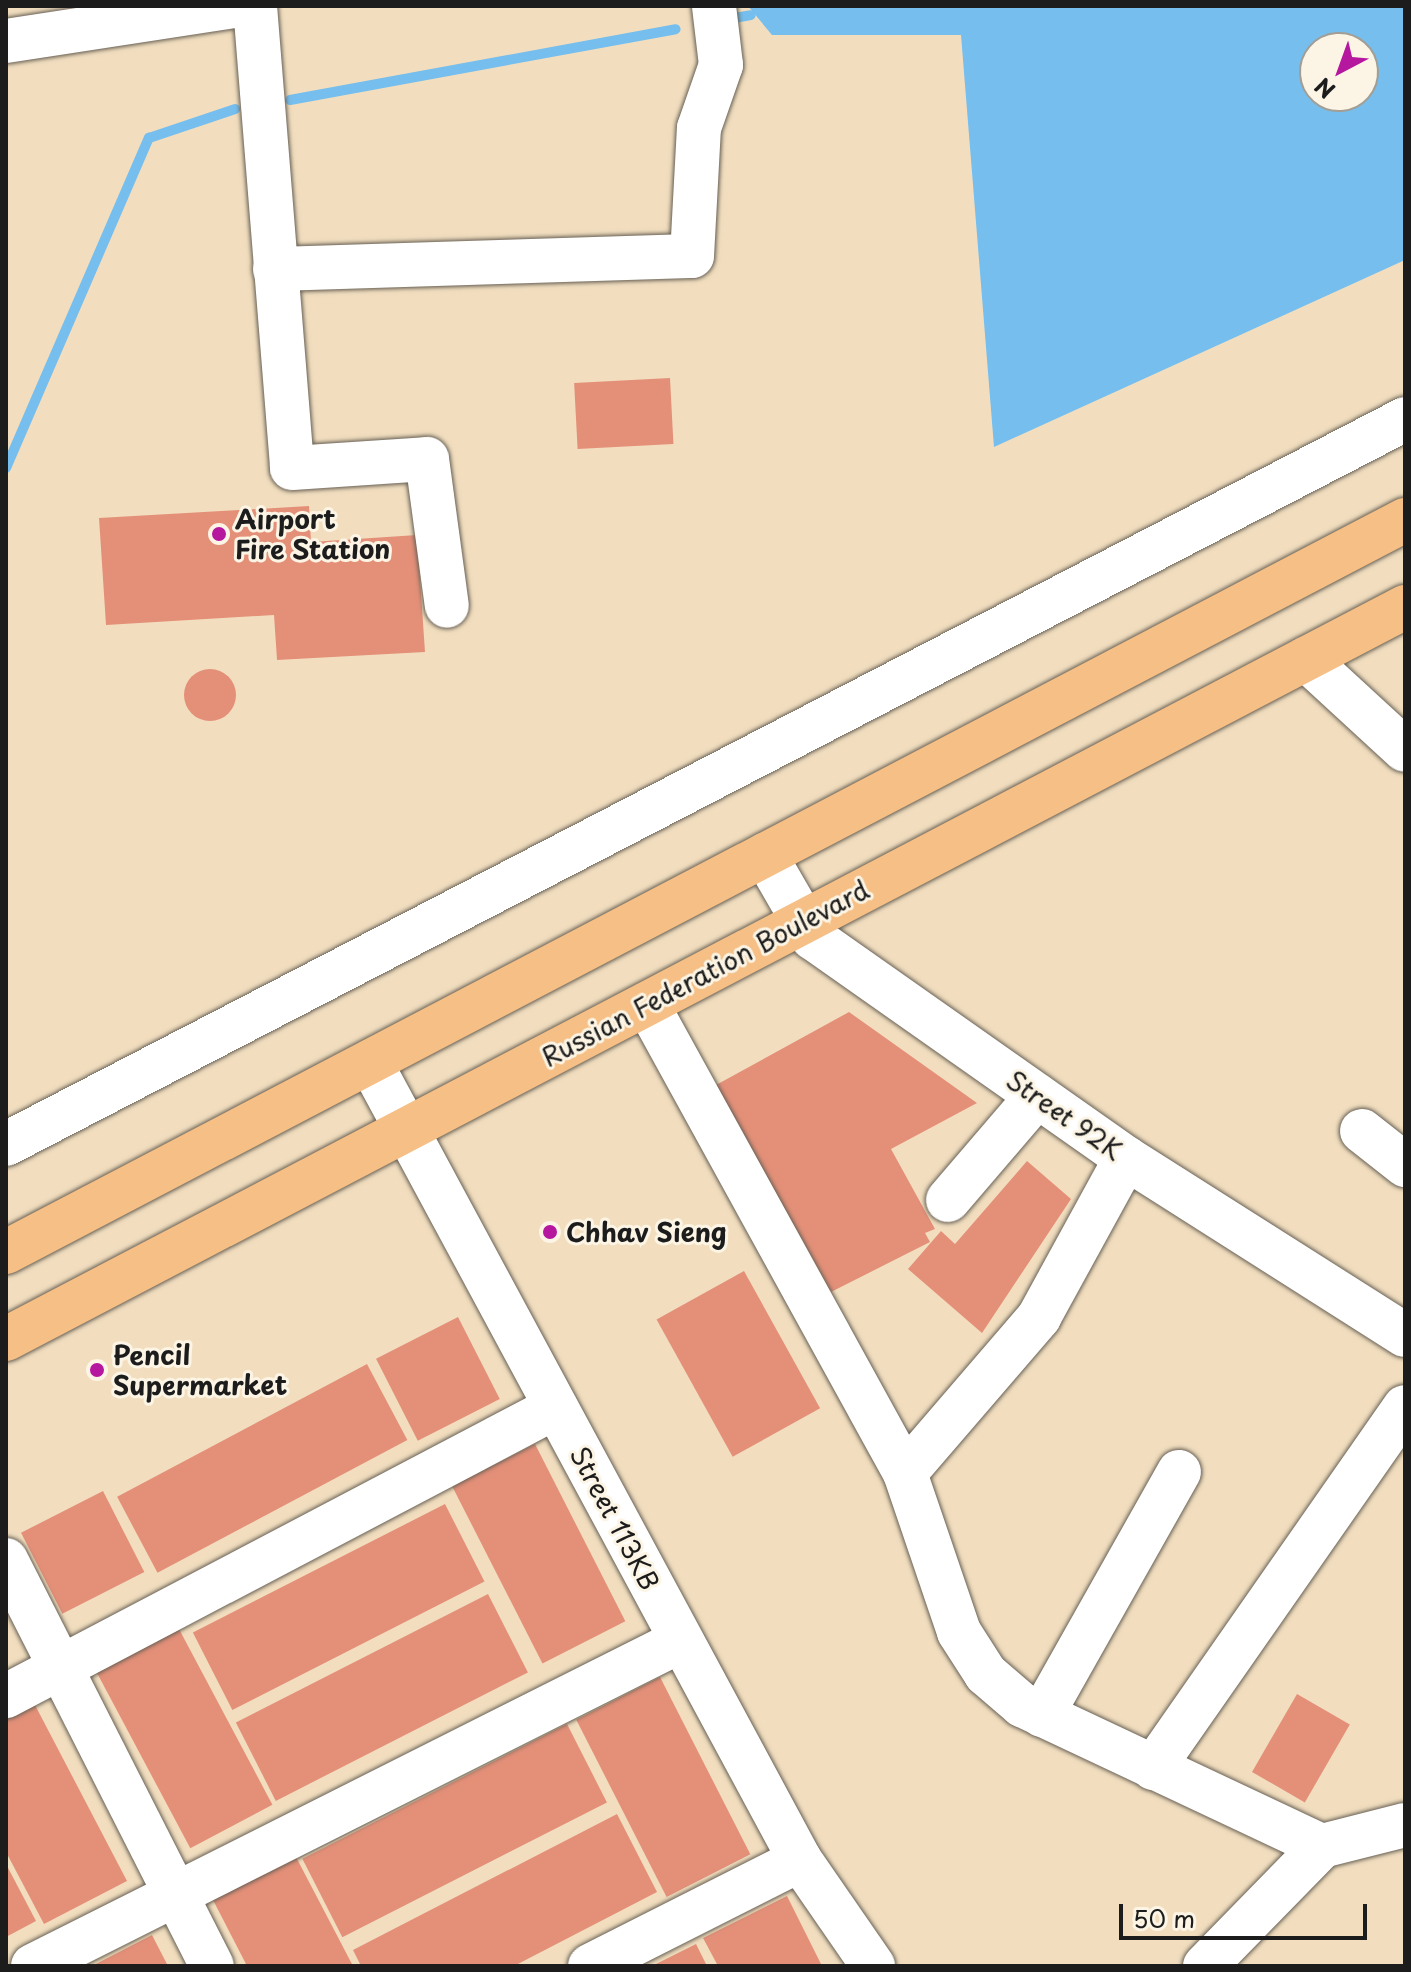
<!DOCTYPE html>
<html>
<head>
<meta charset="utf-8">
<style>
	body { margin:0 }
	#map { position:relative; width:1411px; height:1972px; overflow:hidden; background:#f2debf; font-family:"Playpen Sans",sans-serif }
	div>[style] { position:absolute }
	[style*='--x'] { left:calc(var(--x)*1px); top:calc(var(--y)*1px); width:calc(var(--w)*1px); rotate:calc(var(--a)*1deg) }
	.water>* { inset:0; background:#75beed }
	.stream>* { height:10px; margin:-5px; padding:0 5px; transform-origin:5px; border-radius:5px; background:#75beed }
	.building>* { inset:0; background:#e49079; transform-origin:0 0 }
	.round { border-radius:50% }
	.roads { filter:drop-shadow(0 0 2px #676055) drop-shadow(0 0 2px #676055) }
	.minor>* { height:44px; margin:-22px; padding:0 22px; transform-origin:22px; border-radius:22px; background:#fff }
	.highway>* { height:44px; margin:-22px; padding:0 22px; transform-origin:22px; border-radius:22px; background:#f5bf86 }
	.dots>* { width:22px; height:22px; translate:-50% -50%; box-sizing:border-box; border:4px solid #fcf5e5; border-radius:50% }
	span { translate:-50% -50%; white-space:nowrap; text-align:center; line-height:1.15; -webkit-text-stroke:6px #fcf5e5; paint-order:stroke }
	.poi-label { font-size:26px; color:#1c1c1c; font-weight:700 }
	.left { translate:0 -50%; text-align:left }
	.street-label { font-size:26px; color:#1c1c1c }
	.frame { position:absolute; inset:0; border:8px solid #1c1c1c; pointer-events:none }
	.north { position:absolute; left:1299px; top:32px; width:80px; height:80px; box-sizing:border-box; background:#fcf5e5; border:2px solid #a29e95; border-radius:50%; rotate:221deg; font-size:22px; font-weight:700; line-height:32px; text-align:center; color:#1c1c1c }
	.north::after { content:''; display:block; margin:auto; width:28px; height:36px; background:#b5179e; clip-path:polygon(50% 0,100% 100%,50% 72%,0 100%) }
	.scale { position:absolute; left:1119px; top:1904px; width:248px; height:36px; box-sizing:border-box; border:4px solid #1c1c1c; border-top:0; padding-left:10px; font-size:24px; line-height:28px; white-space:nowrap; color:#1c1c1c; -webkit-text-stroke:6px #fcf5e5; paint-order:stroke }
</style>
</head>
<body>
<div id="map">
	<div class="water">
		<i style="clip-path:polygon(evenodd,748px 6px,1405px 6px,1405px 260px,994px 447px,961px 35px,772px 35px,748px 6px,1315px 48px,1363px 48px,1363px 96px,1315px 96px,1315px 48px)"></i>
	</div>
	<div class="stream">
		<i style="--x:729;--y:19;--w:22;--a:-10"></i>
		<i style="--x:290;--y:100;--w:392;--a:-10.4"></i>
		<i style="--x:6;--y:468;--w:360;--a:-66.6"></i>
		<i style="--x:149;--y:138;--w:91;--a:-18.6"></i>
	</div>
	<div class="building">
		<i style="left:670px;top:378px;width:66px;height:96px;rotate:87deg"></i>
		<i style="clip-path:polygon(309px 506px,311px 542px,417px 535px,425px 652px,277px 660px,274px 615px,106px 625px,99px 518px)"></i>
		<i class="round" style="left:184px;top:669px;width:52px;height:52px"></i>
		<i style="clip-path:polygon(849px 1012px,977px 1103px,891px 1149px,935px 1229px,925px 1233px,930px 1242px,831px 1292px,716px 1085px)"></i>
		<i style="clip-path:polygon(1027px 1161px,1071px 1199px,982px 1333px,908px 1269px,941px 1231px,955px 1244px)"></i>
		<i style="left:744px;top:1271px;width:157px;height:100px;rotate:61deg"></i>
		<i style="left:458px;top:1317px;width:92px;height:92px;rotate:63deg"></i>
		<i style="left:367px;top:1364px;width:86px;height:283px;rotate:62deg"></i>
		<i style="left:535px;top:1444px;width:199px;height:93px;rotate:63deg"></i>
		<i style="left:103px;top:1491px;width:91px;height:92px;rotate:63deg"></i>
		<i style="left:445px;top:1504px;width:87px;height:283px;rotate:63deg"></i>
		<i style="left:488px;top:1594px;width:88px;height:283px;rotate:63deg"></i>
		<i style="left:179px;top:1629px;width:199px;height:93px;rotate:62deg"></i>
		<i style="left:660px;top:1677px;width:199px;height:94px;rotate:63deg"></i>
		<i style="left:1297px;top:1694px;width:61px;height:90px;rotate:30deg"></i>
		<i style="clip-path:polygon(35px 1705px,127px 1881px,44px 1924px,6px 1852px,6px 1720px)"></i>
		<i style="left:567px;top:1724px;width:88px;height:297px;rotate:63deg"></i>
		<i style="clip-path:polygon(617px 1814px,657px 1892px,514px 1966px,361px 1966px,353px 1950px)"></i>
		<i style="clip-path:polygon(296px 1857px,353px 1966px,247px 1966px,213px 1900px)"></i>
		<i style="clip-path:polygon(6px 1864px,36px 1921px,6px 1937px)"></i>
		<i style="clip-path:polygon(787px 1896px,822px 1966px,718px 1966px,703px 1938px)"></i>
		<i style="clip-path:polygon(152px 1935px,168px 1966px,92px 1966px)"></i>
		<i style="clip-path:polygon(696px 1944px,707px 1966px,652px 1966px)"></i>
	</div>
	<div class="roads">
		<div class="minor">
			<i style="--x:255;--y:6;--w:463;--a:85.4"></i>
			<i style="--x:292;--y:468;--w:135;--a:-3.8"></i>
			<i style="--x:427;--y:459;--w:148;--a:82.3"></i>
			<i style="--x:6;--y:41;--w:232;--a:-8.7"></i>
			<i style="--x:275;--y:269;--w:417;--a:-1.8"></i>
			<i style="--x:692;--y:256;--w:128;--a:-86.9"></i>
			<i style="--x:699;--y:128;--w:67;--a:-70.8"></i>
			<i style="--x:721;--y:65;--w:59;--a:-96.8"></i>
			<i style="--x:1306;--y:659;--w:134;--a:42.6"></i>
			<i style="--x:765;--y:855;--w:96;--a:60"></i>
			<i style="--x:813;--y:938;--w:383;--a:35.1"></i>
			<i style="--x:1126;--y:1158;--w:330;--a:32.4"></i>
			<i style="--x:647;--y:1004;--w:535;--a:61.18"></i>
			<i style="--x:905;--y:1473;--w:168;--a:71.2"></i>
			<i style="--x:959;--y:1632;--w:50;--a:57.3"></i>
			<i style="--x:986;--y:1674;--w:48;--a:40.7"></i>
			<i style="--x:1022;--y:1705;--w:331;--a:25.2"></i>
			<i style="--x:370;--y:1062;--w:906;--a:61.68"></i>
			<i style="--x:800;--y:1860;--w:129;--a:55.4"></i>
			<i style="--x:1362;--y:1131;--w:55;--a:38.3"></i>
			<i style="--x:6;--y:1144;--w:1576;--a:-27.39"></i>
			<i style="--x:948;--y:1200;--w:137;--a:-49.4"></i>
			<i style="--x:905;--y:1473;--w:206;--a:-49.3"></i>
			<i style="--x:1039;--y:1317;--w:181;--a:-61.3"></i>
			<i style="--x:6;--y:1560;--w:455;--a:63.1"></i>
			<i style="--x:6;--y:1696;--w:621;--a:-27.72"></i>
			<i style="--x:1042;--y:1715;--w:279;--a:-60.6"></i>
			<i style="--x:1153;--y:1768;--w:440;--a:-55.1"></i>
			<i style="--x:33;--y:1966;--w:724;--a:-26.67"></i>
			<i style="--x:590;--y:1966;--w:235;--a:-26.8"></i>
			<i style="--x:1205;--y:1966;--w:168;--a:-45.7"></i>
			<i style="--x:1322;--y:1846;--w:86;--a:-14.2"></i>
		</div>
		<div class="highway">
			<i style="--x:6;--y:1252;--w:1579;--a:-27.62"></i>
			<i style="--x:6;--y:1339;--w:1579;--a:-27.62"></i>
		</div>
	</div>
	<div class="dots">
		<i style="left:219px;top:534px;background:#b5179e"></i>
		<i style="left:550px;top:1232px;background:#b5179e"></i>
		<i style="left:97px;top:1370px;background:#b5179e"></i>
	</div>
	<div class="poi-label">
		<span class="left" style="left:235px;top:534px">Airport<br>Fire Station</span>
		<span class="left" style="left:566px;top:1232px">Chhav Sieng</span>
		<span class="left" style="left:113px;top:1370px">Pencil<br>Supermarket</span>
	</div>
	<div class="street-label">
		<span style="left:705px;top:973px;rotate:-28deg">Russian Federation Boulevard</span>
		<span style="left:1065px;top:1115px;rotate:35deg">Street 92K</span>
		<span style="left:615px;top:1518px;rotate:62deg">Street 113KB</span>
	</div>
	<div class="frame"></div>
	<div class="north">N</div>
	<div class="scale">50 m</div>
</div>
</body>
</html>
